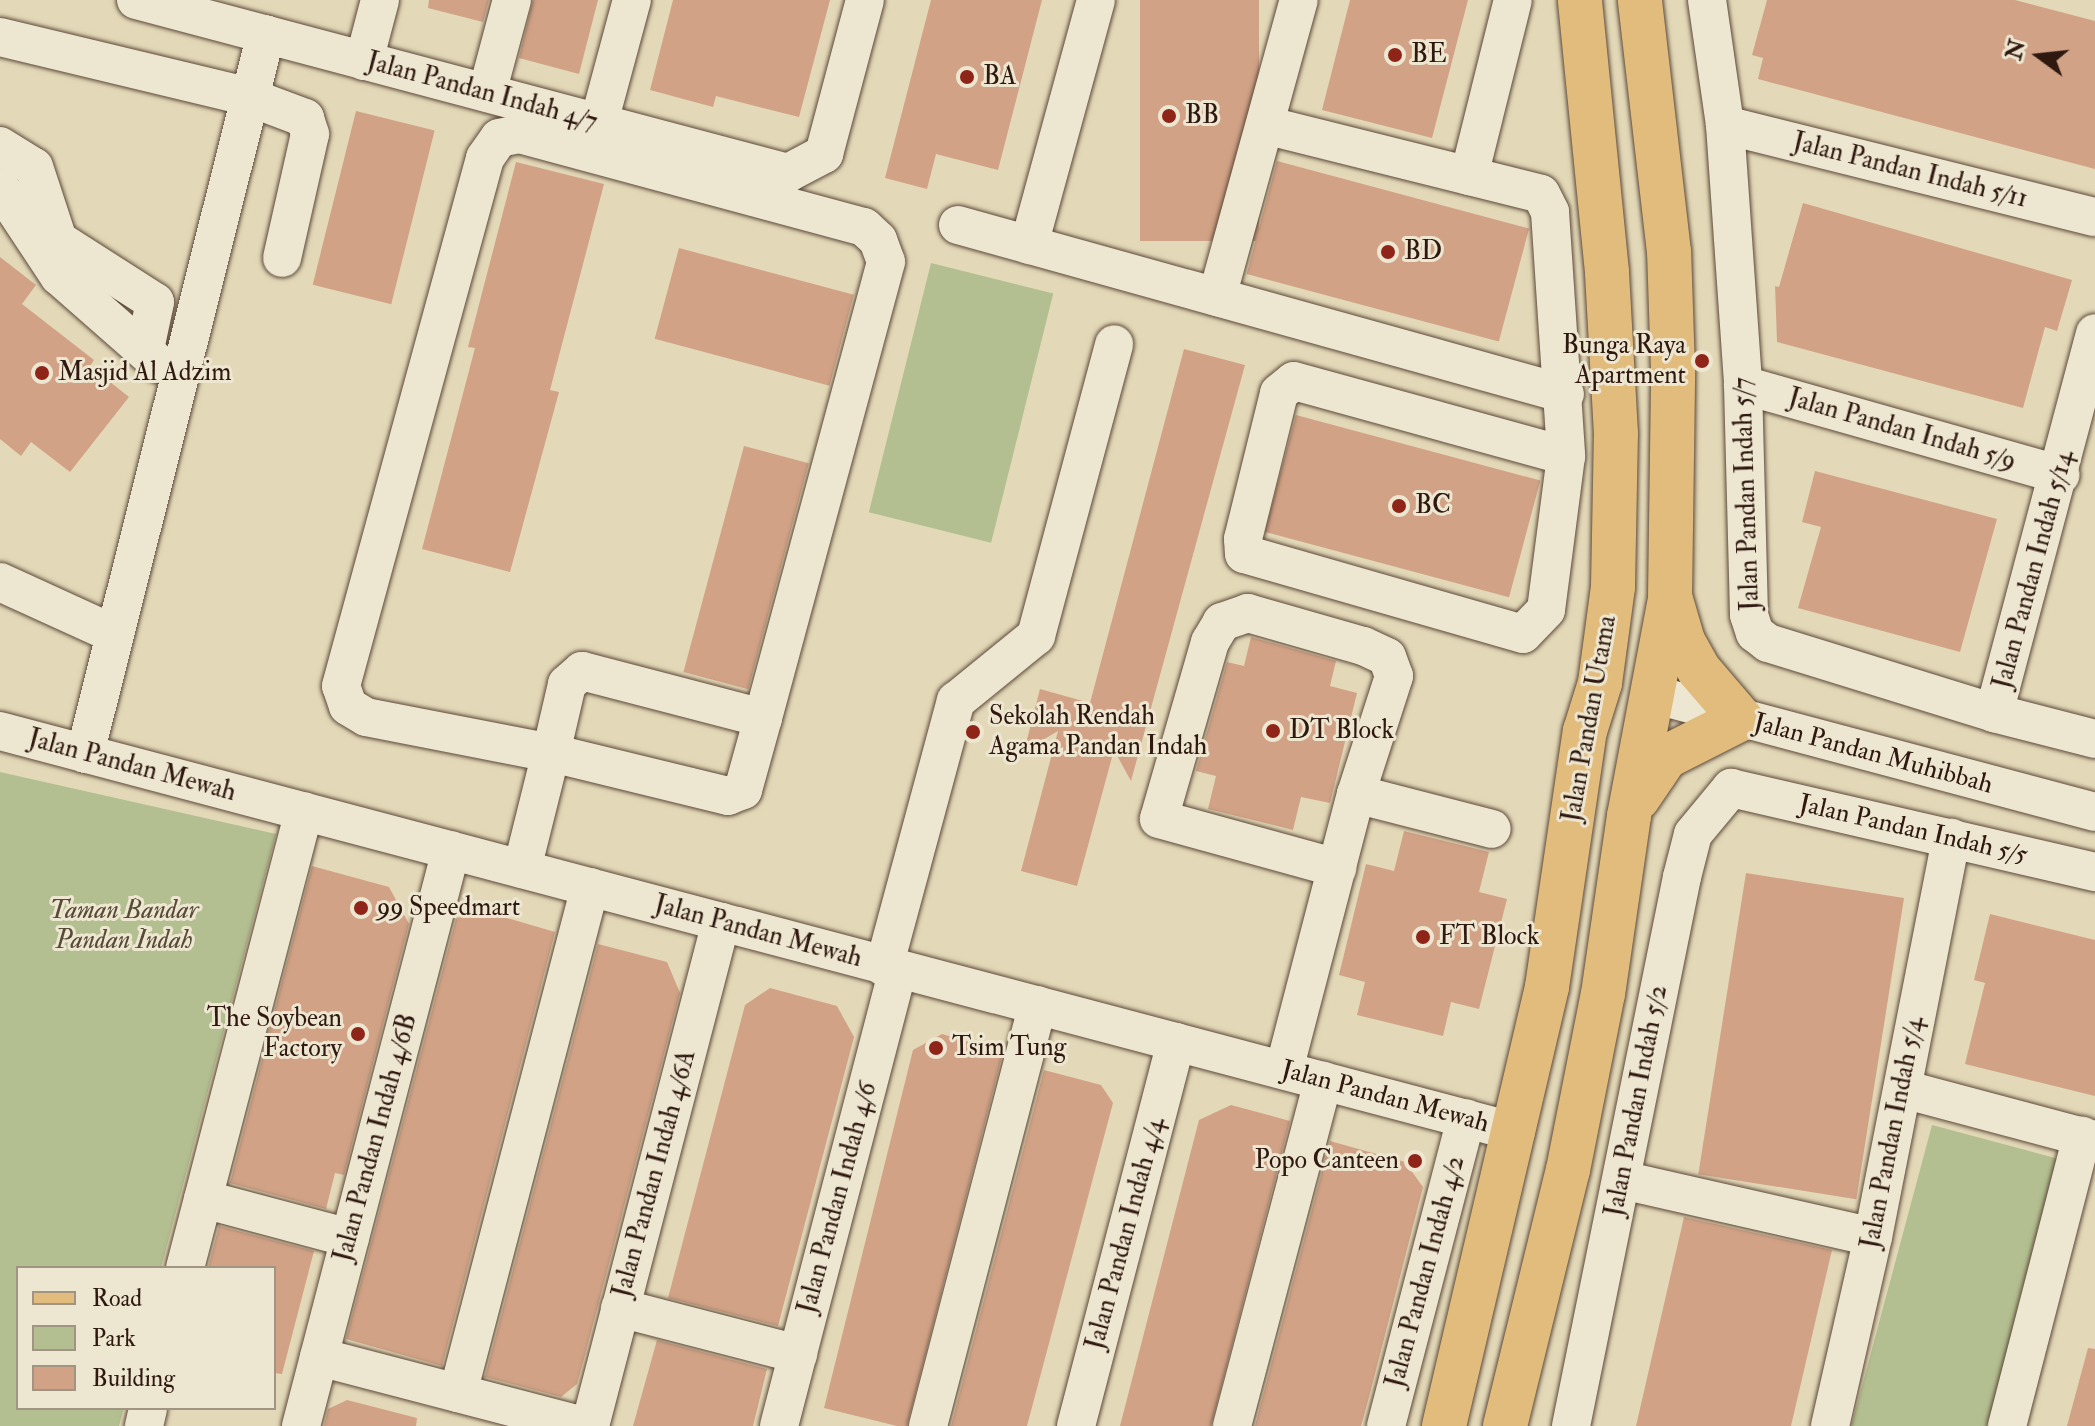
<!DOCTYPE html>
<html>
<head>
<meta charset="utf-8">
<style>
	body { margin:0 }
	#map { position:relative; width:2095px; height:1426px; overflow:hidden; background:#e3d9b8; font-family:"IM FELL Double Pica",serif }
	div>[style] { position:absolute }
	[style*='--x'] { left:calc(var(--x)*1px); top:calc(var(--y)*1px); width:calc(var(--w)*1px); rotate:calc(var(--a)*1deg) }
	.green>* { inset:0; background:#b3bf90; transform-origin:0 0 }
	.building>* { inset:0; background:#d1a286; transform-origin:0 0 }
	.roads { filter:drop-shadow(0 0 2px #5c4839) drop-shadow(0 0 2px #5c4839) }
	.minor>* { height:38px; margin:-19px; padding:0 19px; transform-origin:19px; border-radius:19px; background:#ede6d1 }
	.major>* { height:44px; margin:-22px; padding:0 22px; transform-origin:22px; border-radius:22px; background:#e2bc7c }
	.dots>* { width:22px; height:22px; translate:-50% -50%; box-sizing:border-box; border:4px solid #ede6d1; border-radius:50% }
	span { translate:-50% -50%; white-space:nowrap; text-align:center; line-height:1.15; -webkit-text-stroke:6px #ede6d1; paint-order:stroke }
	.poi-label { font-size:26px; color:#2f180f }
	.left { translate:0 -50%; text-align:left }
	.right { translate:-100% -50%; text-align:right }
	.street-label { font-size:26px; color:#2f180f }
	.park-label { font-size:26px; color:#574a36; font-style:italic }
	.legend { position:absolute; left:16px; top:1266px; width:260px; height:144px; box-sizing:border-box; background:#ede6d1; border:2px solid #a19483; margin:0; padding:10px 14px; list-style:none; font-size:24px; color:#2f180f }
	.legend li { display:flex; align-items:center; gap:16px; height:40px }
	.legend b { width:40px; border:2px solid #a19483 }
	.north { position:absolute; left:1999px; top:16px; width:80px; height:80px; -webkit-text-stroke:6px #ede6d1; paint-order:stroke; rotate:285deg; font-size:22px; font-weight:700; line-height:32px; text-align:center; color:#2f180f }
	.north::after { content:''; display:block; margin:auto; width:28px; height:36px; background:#2f180f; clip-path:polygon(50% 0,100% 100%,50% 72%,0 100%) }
</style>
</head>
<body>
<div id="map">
	<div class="green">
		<i style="left:931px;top:263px;width:126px;height:257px;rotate:14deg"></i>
		<i style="clip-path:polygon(0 772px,276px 834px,161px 1268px,18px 1268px,18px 1408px,124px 1408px,119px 1426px,0 1426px)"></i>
		<i style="left:1932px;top:1125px;width:131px;height:311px;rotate:15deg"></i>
	</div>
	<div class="building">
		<i style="clip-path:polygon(429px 0,489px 0,483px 22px,428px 8px)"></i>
		<i style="clip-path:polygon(533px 0,598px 0,579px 74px,519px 58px)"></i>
		<i style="clip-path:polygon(673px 0,830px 0,799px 117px,716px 96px,713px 107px,650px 90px)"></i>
		<i style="clip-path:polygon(931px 0,1042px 0,998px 170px,936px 154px,927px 189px,885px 178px)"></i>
		<i style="left:1140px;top:0;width:119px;height:241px"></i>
		<i style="clip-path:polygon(1350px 0,1468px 0,1432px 138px,1322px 110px)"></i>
		<i style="clip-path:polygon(1767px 0,2015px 0,2095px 21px,2095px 169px,1758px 79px,1763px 58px,1752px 55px)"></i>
		<i style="left:356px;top:111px;width:81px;height:179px;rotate:14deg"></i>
		<i style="left:1277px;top:161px;width:261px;height:117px;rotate:15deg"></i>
		<i style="clip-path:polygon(516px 162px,604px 184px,550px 390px,559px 392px,510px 572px,422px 549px,475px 348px,468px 347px)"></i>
		<i style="clip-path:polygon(1803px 203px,2072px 280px,2057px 331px,2045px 327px,2023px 408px,1777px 342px,1775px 286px,1779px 287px)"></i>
		<i style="left:679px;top:248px;width:181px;height:94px;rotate:15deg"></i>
		<i style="clip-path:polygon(0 257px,36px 285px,22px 304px,94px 360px,90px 366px,129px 397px,70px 472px,31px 442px,21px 456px,0 439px)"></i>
		<i style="clip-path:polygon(1184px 349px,1245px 365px,1131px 781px,1114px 750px,1077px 886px,1021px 871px,1058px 731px,1024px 751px,1040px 689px,1090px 703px)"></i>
		<i style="left:1296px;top:415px;width:253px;height:121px;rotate:15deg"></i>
		<i style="left:744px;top:446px;width:67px;height:234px;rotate:15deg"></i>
		<i style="clip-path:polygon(1815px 471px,1997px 519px,1960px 652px,1798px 608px,1821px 527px,1802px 522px)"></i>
		<i style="clip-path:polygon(1251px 637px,1336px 661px,1330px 686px,1357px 693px,1330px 803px,1301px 797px,1293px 830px,1208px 809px,1216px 776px,1196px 771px,1227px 662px,1244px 666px)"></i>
		<i style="clip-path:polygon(1404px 831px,1489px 852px,1479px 892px,1507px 899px,1479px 1009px,1451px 1002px,1443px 1036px,1357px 1015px,1365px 982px,1339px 975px,1366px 864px,1394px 871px)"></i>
		<i style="clip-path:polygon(312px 866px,389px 887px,409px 924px,344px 1175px,335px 1173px,326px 1209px,230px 1183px)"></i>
		<i style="left:1746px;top:873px;width:160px;height:305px;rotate:9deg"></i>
		<i style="clip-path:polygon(476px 909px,555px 932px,442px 1366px,346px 1339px,456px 919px)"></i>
		<i style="clip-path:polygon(1990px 914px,2095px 940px,2095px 1096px,1965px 1064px,1985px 983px,1974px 980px)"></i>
		<i style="clip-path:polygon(598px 944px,667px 962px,680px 993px,585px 1355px,577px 1384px,561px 1397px,485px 1377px)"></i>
		<i style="clip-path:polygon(770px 988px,837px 1006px,854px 1037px,778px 1326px,668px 1298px,745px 1005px)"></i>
		<i style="clip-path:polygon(942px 1034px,1003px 1052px,907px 1426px,897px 1426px,824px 1408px,913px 1050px)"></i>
		<i style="clip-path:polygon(1044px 1070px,1101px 1085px,1113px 1103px,1027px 1426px,951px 1426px)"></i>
		<i style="clip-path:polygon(1231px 1105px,1290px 1121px,1211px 1426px,1120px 1426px,1199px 1120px)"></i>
		<i style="clip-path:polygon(1330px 1141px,1405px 1162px,1423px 1187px,1369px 1397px,1361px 1426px,1255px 1426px)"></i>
		<i style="clip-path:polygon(1684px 1217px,1832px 1250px,1791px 1426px,1636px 1426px)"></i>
		<i style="clip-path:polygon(219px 1226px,314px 1251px,282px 1374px,274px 1373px,274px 1268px,208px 1268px)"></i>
		<i style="clip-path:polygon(657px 1340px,767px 1369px,753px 1426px,633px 1426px)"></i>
		<i style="clip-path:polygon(2088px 1348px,2095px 1349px,2095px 1426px,2067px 1426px)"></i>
		<i style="clip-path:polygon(347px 1400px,417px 1418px,416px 1426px,324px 1426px,328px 1409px)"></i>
	</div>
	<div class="roads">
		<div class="minor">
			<i style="--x:136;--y:0;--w:675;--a:14.86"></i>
			<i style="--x:788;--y:173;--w:41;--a:-27.8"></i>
			<i style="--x:824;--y:154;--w:159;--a:-75.1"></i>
			<i style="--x:1707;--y:0;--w:126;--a:81.8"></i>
			<i style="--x:1725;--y:125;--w:261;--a:86"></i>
			<i style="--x:1743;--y:385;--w:230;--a:88.5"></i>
			<i style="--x:1749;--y:615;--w:19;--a:72"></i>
			<i style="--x:1755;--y:633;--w:16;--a:38"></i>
			<i style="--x:1768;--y:643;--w:237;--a:17.2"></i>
			<i style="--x:1994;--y:713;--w:104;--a:14.4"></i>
			<i style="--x:0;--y:37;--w:256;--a:13.5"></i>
			<i style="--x:249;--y:97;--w:60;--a:20.6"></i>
			<i style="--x:305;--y:118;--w:17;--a:73"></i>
			<i style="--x:310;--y:134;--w:127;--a:102.7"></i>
			<i style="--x:364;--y:61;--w:63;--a:-75.3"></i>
			<i style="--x:487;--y:93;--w:96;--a:-75"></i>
			<i style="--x:599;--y:122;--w:126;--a:-74.9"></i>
			<i style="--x:1265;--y:125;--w:284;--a:14"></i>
			<i style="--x:1541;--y:194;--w:20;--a:63"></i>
			<i style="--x:1550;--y:212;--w:245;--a:86.2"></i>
			<i style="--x:1566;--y:456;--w:155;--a:97.4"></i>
			<i style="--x:1546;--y:610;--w:33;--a:134"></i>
			<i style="--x:1523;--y:634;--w:290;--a:-164"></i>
			<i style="--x:1244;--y:554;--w:15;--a:-94"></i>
			<i style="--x:1243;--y:539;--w:150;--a:-76.1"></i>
			<i style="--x:1279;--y:393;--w:19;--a:-39"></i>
			<i style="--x:1294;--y:381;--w:282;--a:15.4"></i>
			<i style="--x:1725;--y:125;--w:381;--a:14"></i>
			<i style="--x:0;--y:146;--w:40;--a:32"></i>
			<i style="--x:34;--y:167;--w:77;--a:71.8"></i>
			<i style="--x:58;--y:240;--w:115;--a:32.6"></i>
			<i style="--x:155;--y:302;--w:48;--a:102"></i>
			<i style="--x:1469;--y:176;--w:181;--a:-76"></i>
			<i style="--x:0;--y:187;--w:107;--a:56.5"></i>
			<i style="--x:59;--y:276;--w:133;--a:41.3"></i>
			<i style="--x:958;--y:225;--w:630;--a:15.56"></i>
			<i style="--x:1029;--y:245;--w:254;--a:-74.7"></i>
			<i style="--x:1217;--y:297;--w:308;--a:-74.6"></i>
			<i style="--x:1743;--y:385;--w:330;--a:15.8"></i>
			<i style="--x:0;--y:582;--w:125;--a:24.5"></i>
			<i style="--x:1652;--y:694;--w:458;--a:14.9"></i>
			<i style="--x:1994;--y:713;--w:393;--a:-75.1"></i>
			<i style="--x:0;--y:731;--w:1568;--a:14.82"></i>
			<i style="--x:85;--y:754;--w:742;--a:-75.89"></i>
			<i style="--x:1356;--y:794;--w:140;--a:14.4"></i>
			<i style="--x:522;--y:869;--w:120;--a:-76"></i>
			<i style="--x:551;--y:753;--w:71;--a:-76.9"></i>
			<i style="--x:567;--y:684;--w:20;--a:-41"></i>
			<i style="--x:582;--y:671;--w:187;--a:14.6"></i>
			<i style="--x:763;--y:718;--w:75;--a:105.5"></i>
			<i style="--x:743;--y:790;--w:16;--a:158"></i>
			<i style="--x:728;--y:796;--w:182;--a:-166.3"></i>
			<i style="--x:551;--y:753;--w:188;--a:-169"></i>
			<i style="--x:366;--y:717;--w:21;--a:-149"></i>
			<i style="--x:348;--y:706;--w:21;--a:-109"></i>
			<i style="--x:341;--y:686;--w:547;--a:-74.74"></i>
			<i style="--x:485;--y:158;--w:24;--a:-55"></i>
			<i style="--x:499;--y:138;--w:20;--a:-11"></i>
			<i style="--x:519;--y:134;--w:357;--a:15.1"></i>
			<i style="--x:864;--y:227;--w:19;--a:43"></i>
			<i style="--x:878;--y:240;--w:23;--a:70"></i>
			<i style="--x:886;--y:262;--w:472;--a:105.1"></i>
			<i style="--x:884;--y:967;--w:276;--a:-74.9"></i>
			<i style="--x:956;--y:701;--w:103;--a:-39.1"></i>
			<i style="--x:1036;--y:636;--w:302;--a:-75"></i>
			<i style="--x:1284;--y:1070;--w:285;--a:-75.4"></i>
			<i style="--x:1356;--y:794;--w:124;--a:-72.1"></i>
			<i style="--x:1394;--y:676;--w:20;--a:-110"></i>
			<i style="--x:1387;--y:657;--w:26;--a:-155"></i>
			<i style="--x:1363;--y:646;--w:120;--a:-164"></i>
			<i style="--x:1248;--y:613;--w:28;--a:161"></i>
			<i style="--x:1222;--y:622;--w:23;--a:121"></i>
			<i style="--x:1210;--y:642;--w:184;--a:106.1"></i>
			<i style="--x:1159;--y:819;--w:185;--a:15.4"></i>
			<i style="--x:1903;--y:1089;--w:199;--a:14.9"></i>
			<i style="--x:1622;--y:1180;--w:257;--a:12.8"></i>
			<i style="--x:203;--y:1199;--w:152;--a:14.9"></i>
			<i style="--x:185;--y:1268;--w:472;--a:-75.4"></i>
			<i style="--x:620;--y:1308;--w:184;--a:14.5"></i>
			<i style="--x:319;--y:1357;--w:274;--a:14.6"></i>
			<i style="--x:458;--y:1393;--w:523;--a:-75.38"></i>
			<i style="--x:144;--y:1426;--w:18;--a:-77"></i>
			<i style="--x:301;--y:1426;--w:595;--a:-75.4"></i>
			<i style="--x:590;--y:1426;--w:521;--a:-75.43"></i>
			<i style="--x:779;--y:1426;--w:471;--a:-75.4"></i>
			<i style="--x:928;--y:1426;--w:435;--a:-75.4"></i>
			<i style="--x:1076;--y:1426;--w:397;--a:-75.4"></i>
			<i style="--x:1232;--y:1426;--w:357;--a:-75.2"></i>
			<i style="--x:1386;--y:1426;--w:318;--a:-75.4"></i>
			<i style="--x:1571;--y:1426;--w:560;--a:-78.57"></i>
			<i style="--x:1682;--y:877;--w:44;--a:-75.7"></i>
			<i style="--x:1693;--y:834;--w:60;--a:-50.4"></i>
			<i style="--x:1731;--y:788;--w:374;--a:13"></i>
			<i style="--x:1830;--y:1426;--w:194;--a:-77.2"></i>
			<i style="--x:1873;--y:1237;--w:407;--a:-78.9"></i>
			<i style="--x:2007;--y:1426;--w:300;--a:-75.5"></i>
		</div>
		<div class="major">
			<i style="--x:1638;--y:798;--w:50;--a:-55.7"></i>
			<i style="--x:1666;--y:757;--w:84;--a:-26.9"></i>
			<i style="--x:1741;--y:719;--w:65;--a:-130.6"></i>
			<i style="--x:1699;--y:670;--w:33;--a:-119"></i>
			<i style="--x:1683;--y:641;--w:43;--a:-106.3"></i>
			<i style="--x:1444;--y:1426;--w:451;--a:-76.8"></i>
			<i style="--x:1547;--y:987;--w:259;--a:-81.6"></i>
			<i style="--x:1585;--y:731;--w:50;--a:-72.6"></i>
			<i style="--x:1600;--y:683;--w:97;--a:-82.3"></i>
			<i style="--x:1613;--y:587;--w:153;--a:-88.9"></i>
			<i style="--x:1616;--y:434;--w:162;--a:-93.2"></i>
			<i style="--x:1607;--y:272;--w:273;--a:-95.7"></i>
			<i style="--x:1505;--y:1426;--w:264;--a:-76.2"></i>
			<i style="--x:1568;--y:1170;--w:179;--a:-78.8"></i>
			<i style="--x:1603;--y:994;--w:180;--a:-81.7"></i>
			<i style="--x:1629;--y:816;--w:222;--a:-79.3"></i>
			<i style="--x:1670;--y:598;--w:228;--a:-89.2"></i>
			<i style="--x:1673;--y:370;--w:118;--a:-91.9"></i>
			<i style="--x:1669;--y:252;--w:254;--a:-96.6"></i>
		</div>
	</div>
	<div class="dots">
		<i style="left:1395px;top:55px;background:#8f2418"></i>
		<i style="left:967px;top:77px;background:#8f2418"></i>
		<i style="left:1169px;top:116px;background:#8f2418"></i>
		<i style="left:1388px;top:252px;background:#8f2418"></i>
		<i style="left:1702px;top:361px;background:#8f2418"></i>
		<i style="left:42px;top:373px;background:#8f2418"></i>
		<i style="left:1399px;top:506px;background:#8f2418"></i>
		<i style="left:1273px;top:731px;background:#8f2418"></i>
		<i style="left:973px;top:732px;background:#8f2418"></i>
		<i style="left:361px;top:908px;background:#8f2418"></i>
		<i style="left:1423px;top:937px;background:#8f2418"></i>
		<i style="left:358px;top:1034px;background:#8f2418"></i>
		<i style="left:936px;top:1048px;background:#8f2418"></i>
		<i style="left:1415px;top:1161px;background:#8f2418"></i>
	</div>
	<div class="poi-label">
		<span class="left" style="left:1411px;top:55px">BE</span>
		<span class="left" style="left:983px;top:77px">BA</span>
		<span class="left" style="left:1185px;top:116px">BB</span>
		<span class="left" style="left:1404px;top:252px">BD</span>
		<span class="right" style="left:1686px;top:361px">Bunga Raya<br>Apartment</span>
		<span class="left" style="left:58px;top:373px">Masjid Al Adzim</span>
		<span class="left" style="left:1415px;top:506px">BC</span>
		<span class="left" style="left:989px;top:732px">Sekolah Rendah<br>Agama Pandan Indah</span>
		<span class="left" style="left:1289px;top:731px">DT Block</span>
		<span class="left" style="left:377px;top:908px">99 Speedmart</span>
		<span class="left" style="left:1439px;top:937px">FT Block</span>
		<span class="right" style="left:342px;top:1034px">The Soybean<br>Factory</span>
		<span class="left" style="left:952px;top:1048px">Tsim Tung</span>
		<span class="right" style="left:1399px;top:1161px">Popo Canteen</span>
	</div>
	<div class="street-label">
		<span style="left:482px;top:92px;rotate:15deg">Jalan Pandan Indah 4/7</span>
		<span style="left:1910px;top:171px;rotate:14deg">Jalan Pandan Indah 5/11</span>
		<span style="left:1902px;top:430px;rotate:16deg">Jalan Pandan Indah 5/9</span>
		<span style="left:1747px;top:494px;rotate:-92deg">Jalan Pandan Indah 5/7</span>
		<span style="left:2034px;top:570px;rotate:-75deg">Jalan Pandan Indah 5/14</span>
		<span style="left:1590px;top:719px;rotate:-80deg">Jalan Pandan Utama</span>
		<span style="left:1873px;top:754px;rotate:15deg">Jalan Pandan Muhibbah</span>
		<span style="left:132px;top:766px;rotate:15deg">Jalan Pandan Mewah</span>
		<span style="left:1913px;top:830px;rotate:13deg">Jalan Pandan Indah 5/5</span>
		<span style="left:758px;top:932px;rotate:15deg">Jalan Pandan Mewah</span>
		<span style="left:1385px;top:1097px;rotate:15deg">Jalan Pandan Mewah</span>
		<span style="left:1637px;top:1101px;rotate:-79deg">Jalan Pandan Indah 5/2</span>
		<span style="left:1893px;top:1133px;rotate:-79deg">Jalan Pandan Indah 5/4</span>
		<span style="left:376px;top:1138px;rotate:-75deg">Jalan Pandan Indah 4/6B</span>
		<span style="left:655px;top:1174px;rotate:-75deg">Jalan Pandan Indah 4/6A</span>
		<span style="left:838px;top:1198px;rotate:-75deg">Jalan Pandan Indah 4/6</span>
		<span style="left:1126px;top:1234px;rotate:-75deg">Jalan Pandan Indah 4/4</span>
		<span style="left:1426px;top:1272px;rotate:-75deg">Jalan Pandan Indah 4/2</span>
	</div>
	<div class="park-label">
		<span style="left:124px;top:926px">Taman Bandar<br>Pandan Indah</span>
	</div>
	<ul class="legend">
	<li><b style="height:10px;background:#e2bc7c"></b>Road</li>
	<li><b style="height:22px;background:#b3bf90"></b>Park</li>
	<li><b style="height:22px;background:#d1a286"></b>Building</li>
	</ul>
	<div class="north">N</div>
</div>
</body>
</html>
